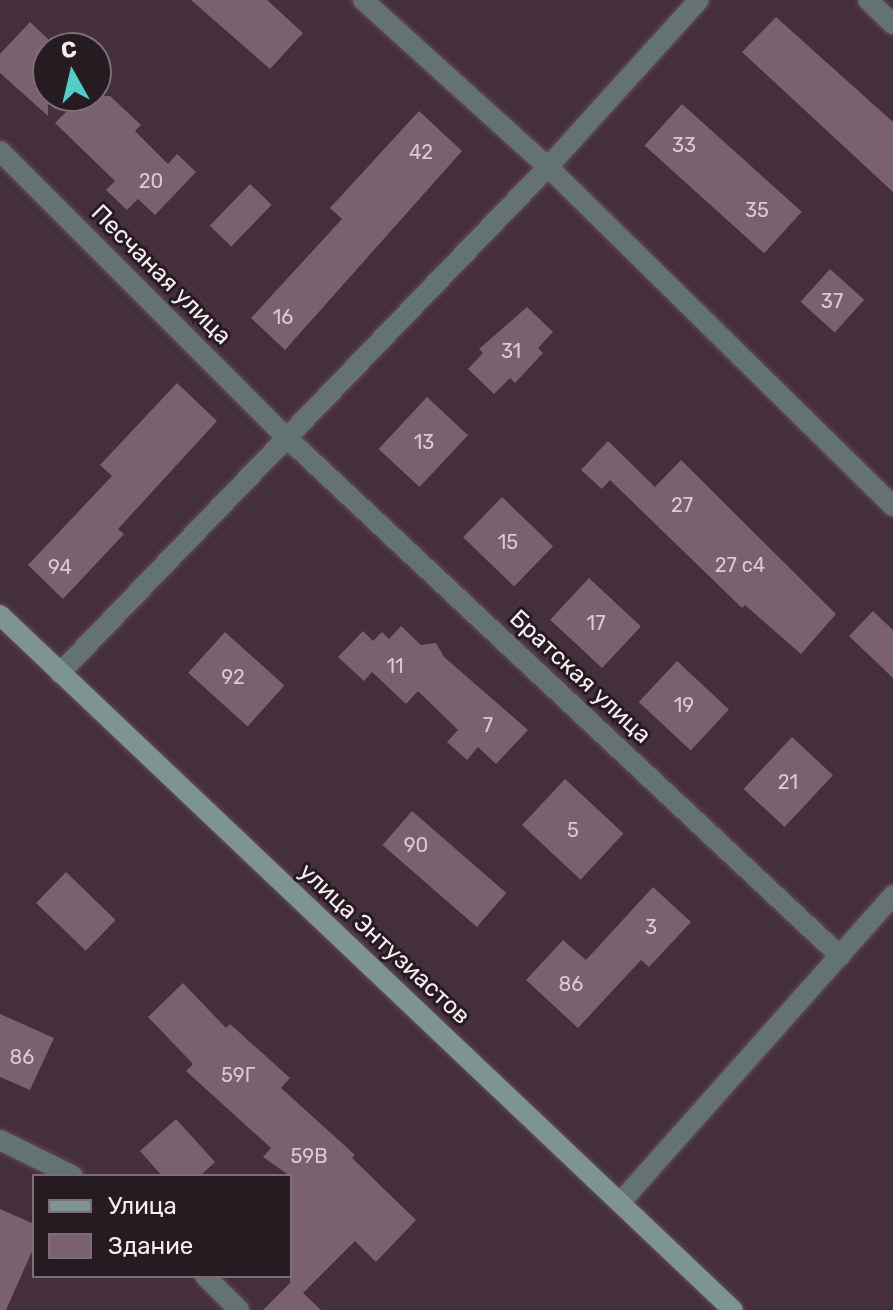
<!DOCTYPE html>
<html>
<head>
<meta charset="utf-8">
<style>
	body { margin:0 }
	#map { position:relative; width:893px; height:1310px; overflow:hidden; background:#452f3c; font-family:Rubik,sans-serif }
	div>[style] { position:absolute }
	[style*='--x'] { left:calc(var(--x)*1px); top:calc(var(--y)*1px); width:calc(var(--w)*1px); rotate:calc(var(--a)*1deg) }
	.building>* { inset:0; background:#7a6170; transform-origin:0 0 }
	.roads { filter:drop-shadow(0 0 2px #624d59) drop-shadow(0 0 2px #624d59) }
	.street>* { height:20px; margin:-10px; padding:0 10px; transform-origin:10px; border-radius:10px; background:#647271 }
	.secondary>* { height:20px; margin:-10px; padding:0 10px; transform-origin:10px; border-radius:10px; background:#7d9492 }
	span { translate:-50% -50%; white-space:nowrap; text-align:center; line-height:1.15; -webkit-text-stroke:6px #251b21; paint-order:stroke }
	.number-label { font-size:20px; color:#dbc9d3 }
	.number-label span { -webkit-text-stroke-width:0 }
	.street-label { font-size:24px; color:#fbecf4 }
	.legend { position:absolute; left:32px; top:1174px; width:260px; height:104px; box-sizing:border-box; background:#251b21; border:2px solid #7b6f75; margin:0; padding:10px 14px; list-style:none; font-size:24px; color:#fbecf4 }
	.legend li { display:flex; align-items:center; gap:16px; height:40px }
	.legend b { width:40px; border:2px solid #7b6f75 }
	.north { position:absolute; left:32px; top:32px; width:80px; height:80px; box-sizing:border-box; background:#251b21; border:2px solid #7b6f75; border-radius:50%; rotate:352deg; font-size:22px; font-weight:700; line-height:32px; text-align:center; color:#fbecf4 }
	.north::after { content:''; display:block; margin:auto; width:28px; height:36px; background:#54cdc8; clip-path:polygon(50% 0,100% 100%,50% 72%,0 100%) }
</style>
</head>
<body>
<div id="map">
	<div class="building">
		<i style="clip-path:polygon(191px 0,267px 0,303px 33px,270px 69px)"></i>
		<i style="clip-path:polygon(776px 17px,893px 122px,893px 192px,742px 52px)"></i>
		<i style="clip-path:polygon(30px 22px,48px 39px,48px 116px,0 73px,0 54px)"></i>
		<i style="clip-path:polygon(82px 96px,110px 96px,141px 125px,135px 131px,168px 164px,177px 154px,196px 172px,155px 215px,138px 199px,127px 210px,106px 190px,115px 181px,55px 123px)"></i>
		<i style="left:682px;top:104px;width:161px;height:56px;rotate:42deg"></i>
		<i style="clip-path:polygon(419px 111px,462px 151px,285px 350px,251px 318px,342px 219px,330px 208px)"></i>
		<i style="left:250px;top:184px;width:30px;height:58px;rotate:44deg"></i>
		<i style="left:830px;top:269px;width:46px;height:44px;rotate:42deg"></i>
		<i style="clip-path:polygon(527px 307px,553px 332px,538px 348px,543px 353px,515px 383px,510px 378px,494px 394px,468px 369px,483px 353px,479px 349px)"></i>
		<i style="clip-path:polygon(177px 383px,217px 421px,118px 529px,124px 534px,63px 599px,28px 565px,112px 476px,100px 465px)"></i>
		<i style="left:427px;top:397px;width:56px;height:71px;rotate:43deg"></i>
		<i style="clip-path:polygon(608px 441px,655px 487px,681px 460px,836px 614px,801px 654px,745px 605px,742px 608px,610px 480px,602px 489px,581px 470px)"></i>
		<i style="left:502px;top:497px;width:71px;height:56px;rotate:44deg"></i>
		<i style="left:589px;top:578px;width:71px;height:57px;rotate:43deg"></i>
		<i style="clip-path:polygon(873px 611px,893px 630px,893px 678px,849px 636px)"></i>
		<i style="clip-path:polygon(401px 626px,421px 645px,436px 643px,444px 657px,528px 730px,496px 764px,478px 747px,467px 760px,447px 742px,458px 730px,418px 691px,406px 704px,372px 672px,364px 681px,338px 657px,363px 631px,373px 641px,382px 632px,389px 639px)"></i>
		<i style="left:225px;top:632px;width:80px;height:55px;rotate:42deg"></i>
		<i style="left:677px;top:661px;width:71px;height:56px;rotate:43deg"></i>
		<i style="left:792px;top:737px;width:56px;height:71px;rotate:43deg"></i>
		<i style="left:565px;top:779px;width:80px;height:63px;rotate:43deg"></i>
		<i style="left:412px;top:811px;width:125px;height:45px;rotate:41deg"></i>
		<i style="left:66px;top:872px;width:69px;height:43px;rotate:44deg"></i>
		<i style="clip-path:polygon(653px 887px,691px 922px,649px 967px,641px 960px,578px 1028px,526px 980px,563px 940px,586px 960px)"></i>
		<i style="clip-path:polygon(183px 983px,226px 1028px,230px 1024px,290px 1078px,281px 1088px,355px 1155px,352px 1158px,416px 1220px,376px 1262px,355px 1241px,303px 1293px,321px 1310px,263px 1310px,290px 1283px,290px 1176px,263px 1157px,271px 1148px,186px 1071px,193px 1064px,148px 1017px)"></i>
		<i style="clip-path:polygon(0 1014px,54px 1038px,30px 1090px,0 1077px)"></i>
		<i style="clip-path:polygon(176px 1119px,215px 1162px,200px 1176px,162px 1176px,140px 1151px)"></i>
		<i style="clip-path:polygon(0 1209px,34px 1224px,34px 1247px,6px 1310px,0 1310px)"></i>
	</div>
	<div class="roads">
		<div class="street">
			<i style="--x:363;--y:0;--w:249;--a:42.1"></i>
			<i style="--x:548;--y:167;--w:484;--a:44.5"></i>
			<i style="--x:868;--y:0;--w:35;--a:44"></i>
			<i style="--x:0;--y:151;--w:402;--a:45"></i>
			<i style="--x:284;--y:435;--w:762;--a:43.14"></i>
			<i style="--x:60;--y:673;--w:703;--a:-46.04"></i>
			<i style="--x:548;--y:167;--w:225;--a:-47.9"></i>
			<i style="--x:0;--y:1140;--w:81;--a:26.3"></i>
			<i style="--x:620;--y:1203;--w:412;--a:-48.4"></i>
			<i style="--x:205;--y:1276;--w:48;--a:45"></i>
		</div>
		<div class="secondary">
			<i style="--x:0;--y:615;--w:1010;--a:43.48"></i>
		</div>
	</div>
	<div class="number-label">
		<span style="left:684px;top:145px">33</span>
		<span style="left:421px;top:152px">42</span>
		<span style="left:151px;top:181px">20</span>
		<span style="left:757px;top:210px">35</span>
		<span style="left:832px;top:301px">37</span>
		<span style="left:283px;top:317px">16</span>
		<span style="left:511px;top:351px">31</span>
		<span style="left:424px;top:442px">13</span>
		<span style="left:682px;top:505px">27</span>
		<span style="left:508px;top:542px">15</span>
		<span style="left:740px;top:565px">27 с4</span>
		<span style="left:60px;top:567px">94</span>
		<span style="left:596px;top:623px">17</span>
		<span style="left:395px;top:666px">11</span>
		<span style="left:233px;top:677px">92</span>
		<span style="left:684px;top:705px">19</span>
		<span style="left:488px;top:725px">7</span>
		<span style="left:788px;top:782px">21</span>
		<span style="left:573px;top:830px">5</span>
		<span style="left:416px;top:845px">90</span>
		<span style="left:651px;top:927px">3</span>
		<span style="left:571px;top:984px">86</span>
		<span style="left:22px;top:1057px">86</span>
		<span style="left:238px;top:1075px">59Г</span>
		<span style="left:309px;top:1156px">59В</span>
	</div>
	<div class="street-label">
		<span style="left:161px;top:275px;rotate:45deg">Песчаная улица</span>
		<span style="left:580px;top:677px;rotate:43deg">Братская улица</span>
		<span style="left:384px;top:944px;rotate:43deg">улица Энтузиастов</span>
	</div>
	<ul class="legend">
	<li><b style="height:10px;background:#7d9492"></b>Улица</li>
	<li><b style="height:22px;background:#7a6170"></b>Здание</li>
	</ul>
	<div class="north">С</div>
</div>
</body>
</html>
